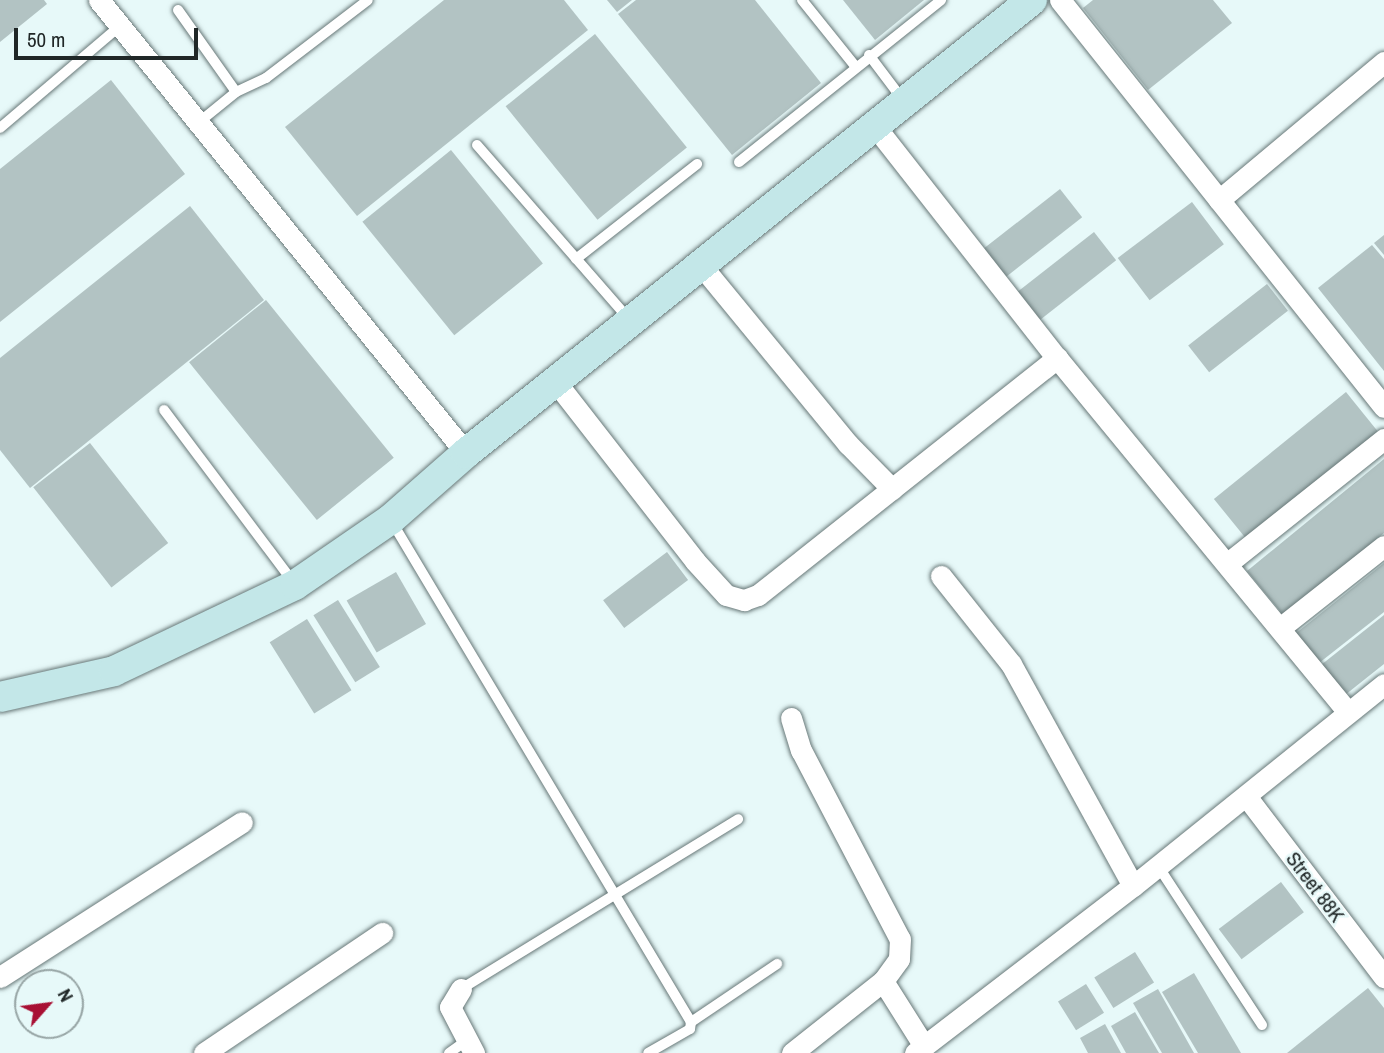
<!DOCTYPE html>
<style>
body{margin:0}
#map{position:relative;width:1384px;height:1053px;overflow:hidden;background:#e7f9f9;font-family:"Archivo Narrow",sans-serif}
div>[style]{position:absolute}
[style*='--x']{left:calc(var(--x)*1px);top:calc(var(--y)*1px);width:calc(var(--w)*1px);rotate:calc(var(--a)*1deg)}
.building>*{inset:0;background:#b2c3c3;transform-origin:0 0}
.roads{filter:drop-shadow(0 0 2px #687878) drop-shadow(0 0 2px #687878)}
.lane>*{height:10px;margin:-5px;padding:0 5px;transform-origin:5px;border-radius:5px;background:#fff}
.street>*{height:21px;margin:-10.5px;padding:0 10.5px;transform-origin:10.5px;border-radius:10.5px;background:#fff}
.secondary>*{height:30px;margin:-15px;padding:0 15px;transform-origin:15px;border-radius:15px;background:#c3e7e8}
span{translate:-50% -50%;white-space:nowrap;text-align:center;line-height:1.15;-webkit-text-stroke:5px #e7f9f9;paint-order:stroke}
.street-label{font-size:21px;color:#202727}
.north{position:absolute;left:14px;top:969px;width:70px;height:70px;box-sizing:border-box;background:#e7f9f9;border:2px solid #97a5a5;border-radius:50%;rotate:62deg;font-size:19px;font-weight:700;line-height:28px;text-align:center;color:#202727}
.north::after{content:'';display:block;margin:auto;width:24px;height:32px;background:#a81034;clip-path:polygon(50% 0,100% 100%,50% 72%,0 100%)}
.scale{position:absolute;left:14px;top:28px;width:184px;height:32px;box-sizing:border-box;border:4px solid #202727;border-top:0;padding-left:9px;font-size:21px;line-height:24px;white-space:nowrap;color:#202727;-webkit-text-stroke:5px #e7f9f9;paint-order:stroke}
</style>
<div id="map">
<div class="building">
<i style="clip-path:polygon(0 0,44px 0,47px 4px,0 42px)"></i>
<i style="clip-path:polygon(444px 0,564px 0,588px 30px,357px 216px,285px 127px)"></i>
<i style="clip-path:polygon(607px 0,632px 0,617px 12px)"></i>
<i style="clip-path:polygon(636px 0,755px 0,821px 83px,732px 155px,618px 14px)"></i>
<i style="clip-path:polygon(843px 0,924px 0,875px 40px)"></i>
<i style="clip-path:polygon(1093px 0,1213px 0,1232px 23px,1148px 90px,1083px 8px)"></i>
<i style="left:595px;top:34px;width:146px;height:115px;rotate:51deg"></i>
<i style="clip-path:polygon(111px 80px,185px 174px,0 322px,0 169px)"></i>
<i style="left:451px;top:150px;width:146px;height:114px;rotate:51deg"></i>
<i style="left:1060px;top:189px;width:36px;height:100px;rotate:52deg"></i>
<i style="left:1192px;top:202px;width:53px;height:93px;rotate:53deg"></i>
<i style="clip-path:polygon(190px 206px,264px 300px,30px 488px,0 450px,0 358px)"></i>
<i style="left:1094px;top:232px;width:36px;height:100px;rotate:52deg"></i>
<i style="clip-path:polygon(1384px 235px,1384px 255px,1374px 243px)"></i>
<i style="clip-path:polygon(1372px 245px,1384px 259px,1384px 371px,1318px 288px)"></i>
<i style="left:1267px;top:284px;width:34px;height:100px;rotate:52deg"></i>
<i style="left:266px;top:300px;width:203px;height:99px;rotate:51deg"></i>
<i style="left:1346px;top:392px;width:51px;height:170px;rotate:51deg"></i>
<i style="left:90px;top:443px;width:127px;height:72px;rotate:52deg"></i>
<i style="clip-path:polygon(1384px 459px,1384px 533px,1284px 616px,1247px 571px)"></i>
<i style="left:667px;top:552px;width:35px;height:80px;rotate:53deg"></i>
<i style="clip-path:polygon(1384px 563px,1384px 612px,1319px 663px,1295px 634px)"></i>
<i style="left:396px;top:572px;width:60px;height:57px;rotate:60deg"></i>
<i style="left:338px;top:600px;width:79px;height:29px;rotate:58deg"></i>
<i style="clip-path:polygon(1384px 615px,1384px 664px,1345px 695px,1321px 665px)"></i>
<i style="left:307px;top:619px;width:84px;height:44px;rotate:58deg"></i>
<i style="left:1281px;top:882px;width:38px;height:78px;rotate:53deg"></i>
<i style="left:1135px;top:952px;width:36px;height:48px;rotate:58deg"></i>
<i style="clip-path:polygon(1194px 973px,1241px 1053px,1198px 1053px,1162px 992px)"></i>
<i style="left:1086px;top:984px;width:34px;height:33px;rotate:58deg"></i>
<i style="clip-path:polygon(1368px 988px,1384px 1008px,1384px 1053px,1287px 1053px)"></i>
<i style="clip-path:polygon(1158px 989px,1194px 1053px,1162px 1053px,1133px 1003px)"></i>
<i style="clip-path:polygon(1135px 1012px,1159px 1053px,1126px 1053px,1111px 1026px)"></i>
<i style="clip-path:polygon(1105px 1024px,1121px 1053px,1088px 1053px,1080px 1038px)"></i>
</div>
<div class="roads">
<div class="lane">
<i style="--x:802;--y:0;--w:85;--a:51.2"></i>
<i style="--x:178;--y:10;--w:100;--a:54.7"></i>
<i style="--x:869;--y:55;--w:56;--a:52.9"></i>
<i style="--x:198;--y:123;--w:49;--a:-39.2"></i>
<i style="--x:236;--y:92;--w:33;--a:-25"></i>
<i style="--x:266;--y:78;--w:128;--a:-37.4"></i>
<i style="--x:0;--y:128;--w:157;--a:-40.4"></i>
<i style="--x:477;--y:145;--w:231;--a:48.9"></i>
<i style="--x:739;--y:162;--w:259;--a:-38.7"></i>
<i style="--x:576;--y:259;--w:154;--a:-38.1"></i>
<i style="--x:164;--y:410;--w:216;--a:53.1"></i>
<i style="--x:392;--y:522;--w:583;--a:59.12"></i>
<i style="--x:691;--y:1022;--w:7;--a:98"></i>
<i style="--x:690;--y:1029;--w:48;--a:150.3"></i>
<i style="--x:1158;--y:866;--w:190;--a:56.8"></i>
<i style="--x:461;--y:989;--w:325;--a:-31.5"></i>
<i style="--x:691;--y:1022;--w:104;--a:-34"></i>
<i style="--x:449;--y:1053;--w:21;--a:-35"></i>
</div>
<div class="street">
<i style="--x:99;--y:0;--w:583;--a:50.99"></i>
<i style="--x:1060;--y:0;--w:520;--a:51.48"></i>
<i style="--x:874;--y:125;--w:296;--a:51.9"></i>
<i style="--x:1057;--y:358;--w:458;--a:50.6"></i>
<i style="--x:1219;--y:200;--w:215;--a:-39.9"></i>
<i style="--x:700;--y:264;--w:233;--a:50.6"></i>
<i style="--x:848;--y:444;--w:63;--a:45.6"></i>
<i style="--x:555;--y:381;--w:228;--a:52.1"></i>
<i style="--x:695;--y:561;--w:46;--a:47.6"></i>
<i style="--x:726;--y:595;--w:19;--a:16"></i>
<i style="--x:744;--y:600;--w:15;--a:-20"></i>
<i style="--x:758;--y:595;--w:382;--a:-38.4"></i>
<i style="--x:1228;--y:563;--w:199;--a:-38.5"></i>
<i style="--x:941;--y:576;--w:112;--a:51.5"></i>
<i style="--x:1011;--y:664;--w:253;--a:61.2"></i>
<i style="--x:1280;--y:628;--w:132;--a:-38.3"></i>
<i style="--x:791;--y:718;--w:34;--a:73"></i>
<i style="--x:801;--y:750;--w:213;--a:62.4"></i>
<i style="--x:900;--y:939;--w:20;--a:93"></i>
<i style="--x:899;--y:959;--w:27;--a:126"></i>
<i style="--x:883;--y:981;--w:77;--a:57.8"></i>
<i style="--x:1246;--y:796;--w:228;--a:52.7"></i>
<i style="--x:0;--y:977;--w:287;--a:-32.6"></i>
<i style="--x:461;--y:989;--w:21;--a:121"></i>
<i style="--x:450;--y:1007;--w:52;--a:62.4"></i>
<i style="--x:204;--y:1053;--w:215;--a:-34"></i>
<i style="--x:792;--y:1053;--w:116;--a:-38.4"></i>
<i style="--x:915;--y:1053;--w:275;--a:-37.5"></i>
<i style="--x:1133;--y:886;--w:322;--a:-38.8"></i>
</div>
<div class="secondary">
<i style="--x:0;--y:697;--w:117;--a:-12.8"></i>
<i style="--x:114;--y:671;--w:200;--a:-25.4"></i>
<i style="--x:295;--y:585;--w:116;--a:-34.5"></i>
<i style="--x:391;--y:519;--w:100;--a:-41.3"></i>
<i style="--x:466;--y:453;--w:725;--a:-38.67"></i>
</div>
</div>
<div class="street-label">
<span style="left:1315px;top:887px;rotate:53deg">Street 88K</span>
</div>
<div class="north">N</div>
<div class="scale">50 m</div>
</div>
